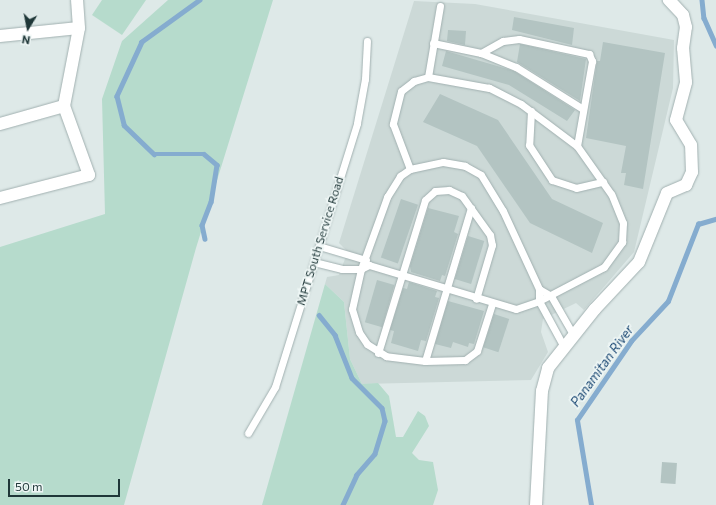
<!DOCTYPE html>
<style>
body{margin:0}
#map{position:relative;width:716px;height:505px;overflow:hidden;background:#dee9e8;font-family:Commissioner,sans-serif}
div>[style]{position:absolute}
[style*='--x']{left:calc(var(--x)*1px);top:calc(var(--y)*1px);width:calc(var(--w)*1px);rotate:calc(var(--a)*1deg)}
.built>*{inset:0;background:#ccd9d7}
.green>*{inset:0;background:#b6dbcc}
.stream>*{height:4.5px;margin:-2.25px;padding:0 2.25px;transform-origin:2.25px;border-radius:2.25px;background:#85accf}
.building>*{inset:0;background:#b3c4c2;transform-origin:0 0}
.roads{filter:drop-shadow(0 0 1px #a1b0b0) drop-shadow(0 0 1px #a1b0b0)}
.lane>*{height:7px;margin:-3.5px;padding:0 3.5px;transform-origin:3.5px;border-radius:3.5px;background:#fff}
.street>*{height:12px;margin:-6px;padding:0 6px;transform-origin:6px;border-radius:6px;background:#fff}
span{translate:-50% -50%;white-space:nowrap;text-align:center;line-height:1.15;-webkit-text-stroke:3.5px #eef6f5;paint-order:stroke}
.street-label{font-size:12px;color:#1f3738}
.water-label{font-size:13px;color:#1b4873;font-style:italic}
.north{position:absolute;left:8px;top:8px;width:40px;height:40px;-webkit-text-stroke:3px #eef6f5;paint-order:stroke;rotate:190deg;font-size:11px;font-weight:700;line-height:16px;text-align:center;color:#1f3738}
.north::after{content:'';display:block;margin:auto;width:14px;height:18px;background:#1f3738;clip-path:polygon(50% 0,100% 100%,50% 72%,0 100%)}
.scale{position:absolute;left:8px;top:479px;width:112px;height:18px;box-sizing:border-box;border:2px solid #1f3738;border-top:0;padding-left:5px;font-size:12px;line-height:14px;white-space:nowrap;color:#1f3738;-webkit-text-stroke:3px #eef6f5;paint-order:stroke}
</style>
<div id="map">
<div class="built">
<i style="clip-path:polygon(414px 1px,475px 4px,674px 40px,673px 88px,634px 252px,584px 310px,576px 303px,543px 319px,541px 332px,548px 352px,531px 380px,362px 384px,350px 359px,344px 302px,325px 284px,327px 277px,339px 275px,346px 256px,347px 251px,339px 243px)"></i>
</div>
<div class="green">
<i style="clip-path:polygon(102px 0,146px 0,122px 35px,92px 15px)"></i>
<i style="clip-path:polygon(168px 0,273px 0,196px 248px,124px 505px,0 505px,0 247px,105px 214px,102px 99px,122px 41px)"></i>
<i style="clip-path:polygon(325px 284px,344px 302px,350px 359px,362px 384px,378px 383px,389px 396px,396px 437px,403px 437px,418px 411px,425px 416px,429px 426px,412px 453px,419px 460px,433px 462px,438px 490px,433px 505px,262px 505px)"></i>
</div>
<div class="stream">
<i style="--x:200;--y:0;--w:72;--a:144.1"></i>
<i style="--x:142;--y:42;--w:60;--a:114.8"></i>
<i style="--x:117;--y:96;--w:30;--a:76"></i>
<i style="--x:124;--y:125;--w:42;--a:44"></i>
<i style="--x:154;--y:154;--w:50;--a:0"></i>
<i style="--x:204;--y:154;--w:17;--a:40"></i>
<i style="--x:217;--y:165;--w:37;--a:99"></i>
<i style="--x:211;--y:202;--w:25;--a:111"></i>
<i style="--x:202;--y:225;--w:14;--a:78"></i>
<i style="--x:702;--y:0;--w:18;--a:84"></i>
<i style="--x:704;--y:18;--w:30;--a:66"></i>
<i style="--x:319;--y:315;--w:26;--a:51"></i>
<i style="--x:335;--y:335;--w:46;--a:68.4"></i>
<i style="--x:352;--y:378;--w:42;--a:45"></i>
<i style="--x:382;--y:408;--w:13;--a:77"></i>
<i style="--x:385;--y:421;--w:34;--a:107"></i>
<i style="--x:375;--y:454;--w:28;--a:131"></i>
<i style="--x:357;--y:475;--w:33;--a:115"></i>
<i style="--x:591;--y:505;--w:86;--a:-99.4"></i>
<i style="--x:577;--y:420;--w:96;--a:-55.6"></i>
<i style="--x:631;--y:341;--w:54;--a:-47.2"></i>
<i style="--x:668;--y:301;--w:83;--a:-68.7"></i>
<i style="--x:698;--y:224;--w:19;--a:-16"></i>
</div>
<div class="building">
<i style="clip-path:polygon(514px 17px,574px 28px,572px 45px,512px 30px)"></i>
<i style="clip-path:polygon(448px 30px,466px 31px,465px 45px,447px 41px)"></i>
<i style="clip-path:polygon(603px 42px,665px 53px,643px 189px,624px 185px,626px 173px,621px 173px,626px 146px,586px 138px,597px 61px,600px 61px)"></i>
<i style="clip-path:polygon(520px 44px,586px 59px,580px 101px,517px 62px)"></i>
<i style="clip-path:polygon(446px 51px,514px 71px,575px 110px,567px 121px,509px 85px,442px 66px)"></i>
<i style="clip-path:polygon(440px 94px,498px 120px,552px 199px,603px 223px,592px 253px,530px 223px,477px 146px,423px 122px)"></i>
<i style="left:401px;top:199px;width:18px;height:62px;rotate:19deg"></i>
<i style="clip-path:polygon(428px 208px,459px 216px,454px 232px,458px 234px,445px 276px,442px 275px,440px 281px,411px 272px,410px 266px)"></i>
<i style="left:468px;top:236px;width:17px;height:45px;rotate:17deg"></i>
<i style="left:377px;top:280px;width:18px;height:44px;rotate:16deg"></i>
<i style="clip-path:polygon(409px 282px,437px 291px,435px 297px,439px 298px,426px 341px,421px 340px,418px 351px,391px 343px,394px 331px,390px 330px,403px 288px,407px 289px)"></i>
<i style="clip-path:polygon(448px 301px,484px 311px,474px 344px,469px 343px,468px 347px,453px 342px,451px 348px,435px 344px)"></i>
<i style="left:494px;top:314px;width:16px;height:35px;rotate:18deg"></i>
<i style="left:662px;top:462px;width:15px;height:21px;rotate:4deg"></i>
</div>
<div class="roads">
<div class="lane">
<i style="--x:433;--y:43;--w:49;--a:11.8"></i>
<i style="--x:481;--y:53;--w:38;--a:22"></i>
<i style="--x:516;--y:67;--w:79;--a:32.1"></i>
<i style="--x:481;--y:53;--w:25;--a:-29"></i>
<i style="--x:503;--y:41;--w:16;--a:-7"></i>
<i style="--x:519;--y:39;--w:72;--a:12.1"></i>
<i style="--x:589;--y:54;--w:8;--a:67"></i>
<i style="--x:592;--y:61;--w:86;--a:100"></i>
<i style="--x:428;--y:77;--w:72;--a:-80.4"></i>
<i style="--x:531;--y:111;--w:34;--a:93"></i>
<i style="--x:529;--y:145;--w:42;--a:56.7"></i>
<i style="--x:552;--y:180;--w:25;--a:18"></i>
<i style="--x:576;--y:188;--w:28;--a:-13"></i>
<i style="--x:319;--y:246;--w:49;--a:16.6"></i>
<i style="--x:314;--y:262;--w:29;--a:14"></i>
<i style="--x:342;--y:269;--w:19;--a:0"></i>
<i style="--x:361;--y:269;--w:9;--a:-27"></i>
<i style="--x:369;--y:265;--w:153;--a:16.7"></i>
<i style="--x:516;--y:309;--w:24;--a:-19"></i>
<i style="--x:539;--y:301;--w:73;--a:-27.6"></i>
<i style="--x:604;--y:267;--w:31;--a:-54"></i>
<i style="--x:622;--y:242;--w:19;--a:-87"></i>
<i style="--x:623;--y:223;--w:31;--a:-112"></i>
<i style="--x:611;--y:194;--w:59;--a:-125.3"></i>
<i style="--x:577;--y:146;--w:70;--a:-143.1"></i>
<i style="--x:521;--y:104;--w:36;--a:-153"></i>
<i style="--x:489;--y:88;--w:62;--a:-169.8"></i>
<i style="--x:428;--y:77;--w:15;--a:164"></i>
<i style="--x:414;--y:81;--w:16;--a:142"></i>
<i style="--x:401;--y:91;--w:34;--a:104"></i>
<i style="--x:393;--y:124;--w:48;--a:69.3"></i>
<i style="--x:539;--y:289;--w:14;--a:30"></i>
<i style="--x:551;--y:296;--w:46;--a:60.1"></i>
<i style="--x:492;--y:304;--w:49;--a:107.7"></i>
<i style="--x:477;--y:351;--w:15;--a:143"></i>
<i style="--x:465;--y:360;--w:40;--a:178.6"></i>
<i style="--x:425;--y:361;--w:39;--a:-173"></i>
<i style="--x:386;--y:356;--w:22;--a:-148"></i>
<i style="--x:367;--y:344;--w:14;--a:-124"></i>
<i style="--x:359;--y:332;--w:24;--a:-107"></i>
<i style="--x:352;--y:309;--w:41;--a:-77.3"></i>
<i style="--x:361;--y:269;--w:77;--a:-70.1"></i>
<i style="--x:387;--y:197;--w:25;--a:-58"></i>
<i style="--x:400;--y:176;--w:12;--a:-35"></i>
<i style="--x:410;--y:169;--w:34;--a:-12"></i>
<i style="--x:443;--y:162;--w:22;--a:10"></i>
<i style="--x:465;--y:166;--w:18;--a:29"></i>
<i style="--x:481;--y:175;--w:42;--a:58.6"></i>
<i style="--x:503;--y:211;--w:86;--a:65.2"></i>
<i style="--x:539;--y:289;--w:12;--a:90"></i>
<i style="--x:539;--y:301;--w:52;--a:61.5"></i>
<i style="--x:378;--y:353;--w:160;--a:-72.9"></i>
<i style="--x:425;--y:200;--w:13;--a:-42"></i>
<i style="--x:435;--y:191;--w:14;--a:-4"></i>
<i style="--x:449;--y:190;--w:14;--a:25"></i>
<i style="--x:462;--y:196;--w:48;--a:54.3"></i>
<i style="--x:490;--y:235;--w:10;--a:79"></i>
<i style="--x:492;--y:245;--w:56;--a:106.5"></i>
<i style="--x:425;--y:361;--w:160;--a:-73.3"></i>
<i style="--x:248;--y:433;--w:53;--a:-59.6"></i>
<i style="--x:275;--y:387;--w:276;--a:-72.7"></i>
<i style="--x:357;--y:123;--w:45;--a:-79.7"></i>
<i style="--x:365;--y:79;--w:38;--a:-87"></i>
</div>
<div class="street">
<i style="--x:0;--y:36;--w:79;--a:-5.8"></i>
<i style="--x:0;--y:124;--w:66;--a:-15.7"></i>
<i style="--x:0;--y:198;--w:92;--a:-14.5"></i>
<i style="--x:89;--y:175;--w:73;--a:-109.9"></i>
<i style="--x:64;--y:106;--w:79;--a:-79.1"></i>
<i style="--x:79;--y:28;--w:28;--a:-94"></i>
<i style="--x:536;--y:505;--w:114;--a:-87"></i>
<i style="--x:542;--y:391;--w:24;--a:-75"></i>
<i style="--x:548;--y:368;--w:75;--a:-51.5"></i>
<i style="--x:595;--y:309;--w:64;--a:-46.9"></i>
<i style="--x:639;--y:262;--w:74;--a:-67.9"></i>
<i style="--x:667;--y:193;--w:21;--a:-23"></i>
<i style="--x:686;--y:185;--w:14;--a:-65"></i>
<i style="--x:692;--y:172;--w:27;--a:-92"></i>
<i style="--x:691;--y:145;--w:29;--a:-121"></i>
<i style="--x:676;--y:120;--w:39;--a:-75"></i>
<i style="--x:686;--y:82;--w:34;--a:-95"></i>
<i style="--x:683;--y:48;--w:21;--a:-82"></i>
<i style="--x:686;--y:27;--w:12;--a:-104"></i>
<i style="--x:683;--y:15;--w:21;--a:-133"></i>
</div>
</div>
<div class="street-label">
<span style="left:320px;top:241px;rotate:-73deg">MPT South Service Road</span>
</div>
<div class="water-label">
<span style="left:602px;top:366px;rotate:-54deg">Panamitan River</span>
</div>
<div class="north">N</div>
<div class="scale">50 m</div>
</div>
